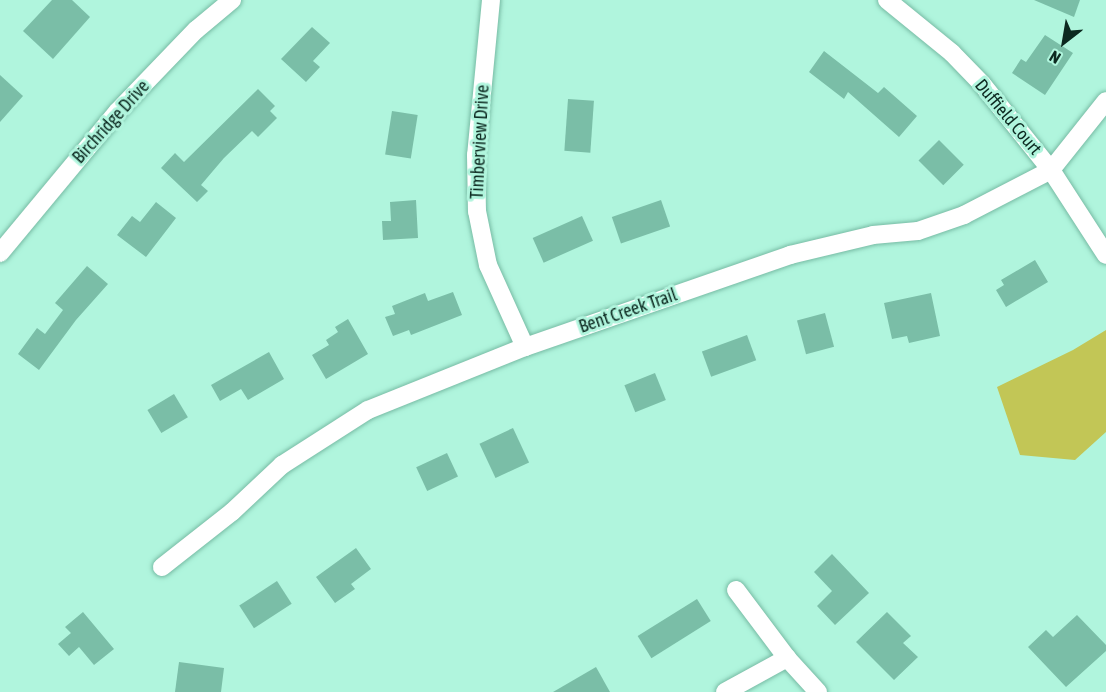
<!DOCTYPE html>
<style>
body{margin:0}
#map{position:relative;width:1106px;height:692px;overflow:hidden;background:#b0f5dd;font-family:"Asap Condensed",sans-serif}
div>[style]{position:absolute}
[style*='--x']{left:calc(var(--x)*1px);top:calc(var(--y)*1px);width:calc(var(--w)*1px);rotate:calc(var(--a)*1deg)}
.green>*{inset:0;background:#c2c656}
.building>*{inset:0;background:#7abea7;transform-origin:0 0}
.roads{filter:drop-shadow(0 0 2px #77bba4) drop-shadow(0 0 2px #77bba4)}
.street>*{height:18px;margin:-9px;padding:0 9px;transform-origin:9px;border-radius:9px;background:#fff}
span{translate:-50% -50%;white-space:nowrap;text-align:center;line-height:1.15;-webkit-text-stroke:6px #b0f5dd;paint-order:stroke}
.street-label{font-size:18px;color:#0c2920}
.north{position:absolute;left:1034px;top:12px;width:60px;height:60px;-webkit-text-stroke:4px #b0f5dd;paint-order:stroke;rotate:211deg;font-size:16px;font-weight:700;line-height:24px;text-align:center;color:#0c2920}
.north::after{content:'';display:block;margin:auto;width:21px;height:27px;background:#0c2920;clip-path:polygon(50% 0,100% 100%,50% 72%,0 100%)}
</style>
<div id="map">
<div class="green">
<i style="clip-path:polygon(1106px 330px,1106px 432px,1075px 460px,1020px 455px,997px 387px,1073px 350px)"></i>
</div>
<div class="building">
<i style="clip-path:polygon(52px 0,72px 0,90px 17px,53px 59px,23px 31px)"></i>
<i style="clip-path:polygon(1034px 0,1080px 0,1074px 17px)"></i>
<i style="clip-path:polygon(312px 27px,330px 43px,313px 61px,320px 67px,306px 82px,281px 59px)"></i>
<i style="clip-path:polygon(1045px 35px,1073px 53px,1045px 95px,1012px 73px,1021px 59px,1026px 62px)"></i>
<i style="clip-path:polygon(824px 51px,878px 93px,884px 87px,917px 116px,899px 137px,848px 92px,844px 99px,809px 72px)"></i>
<i style="clip-path:polygon(0 75px,23px 96px,0 122px)"></i>
<i style="clip-path:polygon(258px 89px,275px 106px,270px 111px,277px 118px,258px 137px,252px 131px,224px 158px,201px 185px,208px 191px,197px 202px,161px 168px,175px 153px,184px 162px)"></i>
<i style="left:568px;top:99px;width:26px;height:52px;rotate:4deg"></i>
<i style="left:392px;top:111px;width:26px;height:44px;rotate:9deg"></i>
<i style="left:939px;top:140px;width:35px;height:29px;rotate:45deg"></i>
<i style="clip-path:polygon(416px 200px,418px 238px,383px 240px,382px 221px,391px 221px,390px 202px)"></i>
<i style="left:661px;top:200px;width:28px;height:52px;rotate:71deg"></i>
<i style="clip-path:polygon(156px 202px,176px 218px,146px 257px,117px 235px,132px 216px,140px 222px)"></i>
<i style="left:582px;top:216px;width:27px;height:54px;rotate:66deg"></i>
<i style="clip-path:polygon(1035px 260px,1048px 282px,1006px 307px,996px 290px,1004px 285px,1001px 280px)"></i>
<i style="clip-path:polygon(87px 266px,108px 284px,76px 320px,39px 370px,18px 354px,37px 328px,45px 334px,63px 310px,55px 303px)"></i>
<i style="clip-path:polygon(453px 292px,462px 315px,411px 335px,409px 330px,393px 336px,385px 317px,395px 314px,392px 306px,425px 293px,428px 301px)"></i>
<i style="clip-path:polygon(931px 293px,940px 336px,909px 343px,907px 336px,892px 339px,884px 303px)"></i>
<i style="left:825px;top:313px;width:35px;height:29px;rotate:75deg"></i>
<i style="clip-path:polygon(348px 319px,368px 354px,326px 379px,312px 355px,329px 345px,326px 340px,338px 332px,335px 327px)"></i>
<i style="left:747px;top:335px;width:27px;height:48px;rotate:70deg"></i>
<i style="clip-path:polygon(269px 352px,284px 379px,248px 400px,241px 389px,220px 401px,211px 385px)"></i>
<i style="left:655px;top:373px;width:29px;height:33px;rotate:68deg"></i>
<i style="left:174px;top:394px;width:27px;height:31px;rotate:59deg"></i>
<i style="left:513px;top:428px;width:38px;height:37px;rotate:65deg"></i>
<i style="left:447px;top:453px;width:26px;height:34px;rotate:65deg"></i>
<i style="clip-path:polygon(356px 548px,371px 569px,351px 584px,355px 589px,335px 603px,316px 577px)"></i>
<i style="clip-path:polygon(832px 554px,869px 593px,835px 625px,817px 606px,832px 591px,814px 572px)"></i>
<i style="left:277px;top:581px;width:27px;height:45px;rotate:57deg"></i>
<i style="left:697px;top:599px;width:26px;height:70px;rotate:58deg"></i>
<i style="clip-path:polygon(83px 612px,114px 649px,94px 665px,79px 647px,69px 656px,58px 644px,71px 633px,65px 627px)"></i>
<i style="clip-path:polygon(887px 612px,911px 636px,903px 643px,918px 657px,894px 680px,856px 642px)"></i>
<i style="clip-path:polygon(1077px 615px,1106px 645px,1106px 651px,1066px 687px,1028px 647px,1046px 630px,1053px 637px)"></i>
<i style="clip-path:polygon(179px 662px,224px 668px,221px 692px,175px 692px)"></i>
<i style="clip-path:polygon(596px 667px,610px 692px,553px 692px)"></i>
</div>
<div class="roads">
<div class="street">
<i style="--x:491;--y:0;--w:156;--a:95.5"></i>
<i style="--x:476;--y:155;--w:56;--a:89"></i>
<i style="--x:477;--y:211;--w:55;--a:78.5"></i>
<i style="--x:488;--y:265;--w:90;--a:65.7"></i>
<i style="--x:887;--y:0;--w:84;--a:39.2"></i>
<i style="--x:952;--y:53;--w:43;--a:45.9"></i>
<i style="--x:982;--y:84;--w:110;--a:51.3"></i>
<i style="--x:1051;--y:170;--w:101;--a:57.1"></i>
<i style="--x:0;--y:253;--w:183;--a:-50.3"></i>
<i style="--x:117;--y:112;--w:114;--a:-46.1"></i>
<i style="--x:196;--y:30;--w:47;--a:-39.8"></i>
<i style="--x:162;--y:567;--w:89;--a:-38.2"></i>
<i style="--x:232;--y:512;--w:69;--a:-43.2"></i>
<i style="--x:282;--y:465;--w:102;--a:-32.6"></i>
<i style="--x:368;--y:410;--w:169;--a:-21.9"></i>
<i style="--x:525;--y:347;--w:281;--a:-19.1"></i>
<i style="--x:790;--y:255;--w:85;--a:-13.5"></i>
<i style="--x:873;--y:235;--w:45;--a:-5.1"></i>
<i style="--x:918;--y:231;--w:49;--a:-19.2"></i>
<i style="--x:964;--y:215;--w:98;--a:-27.3"></i>
<i style="--x:1051;--y:170;--w:88;--a:-51.4"></i>
<i style="--x:736;--y:590;--w:85;--a:53.1"></i>
<i style="--x:787;--y:658;--w:46;--a:47.6"></i>
<i style="--x:725;--y:692;--w:71;--a:-28.7"></i>
</div>
</div>
<div class="street-label">
<span style="left:1008px;top:117px;rotate:50deg">Duffield Court</span>
<span style="left:111px;top:122px;rotate:-48deg">Birchridge Drive</span>
<span style="left:480px;top:142px;rotate:-87deg">Timberview Drive</span>
<span style="left:628px;top:311px;rotate:-19deg">Bent Creek Trail</span>
</div>
<div class="north">N</div>
</div>
